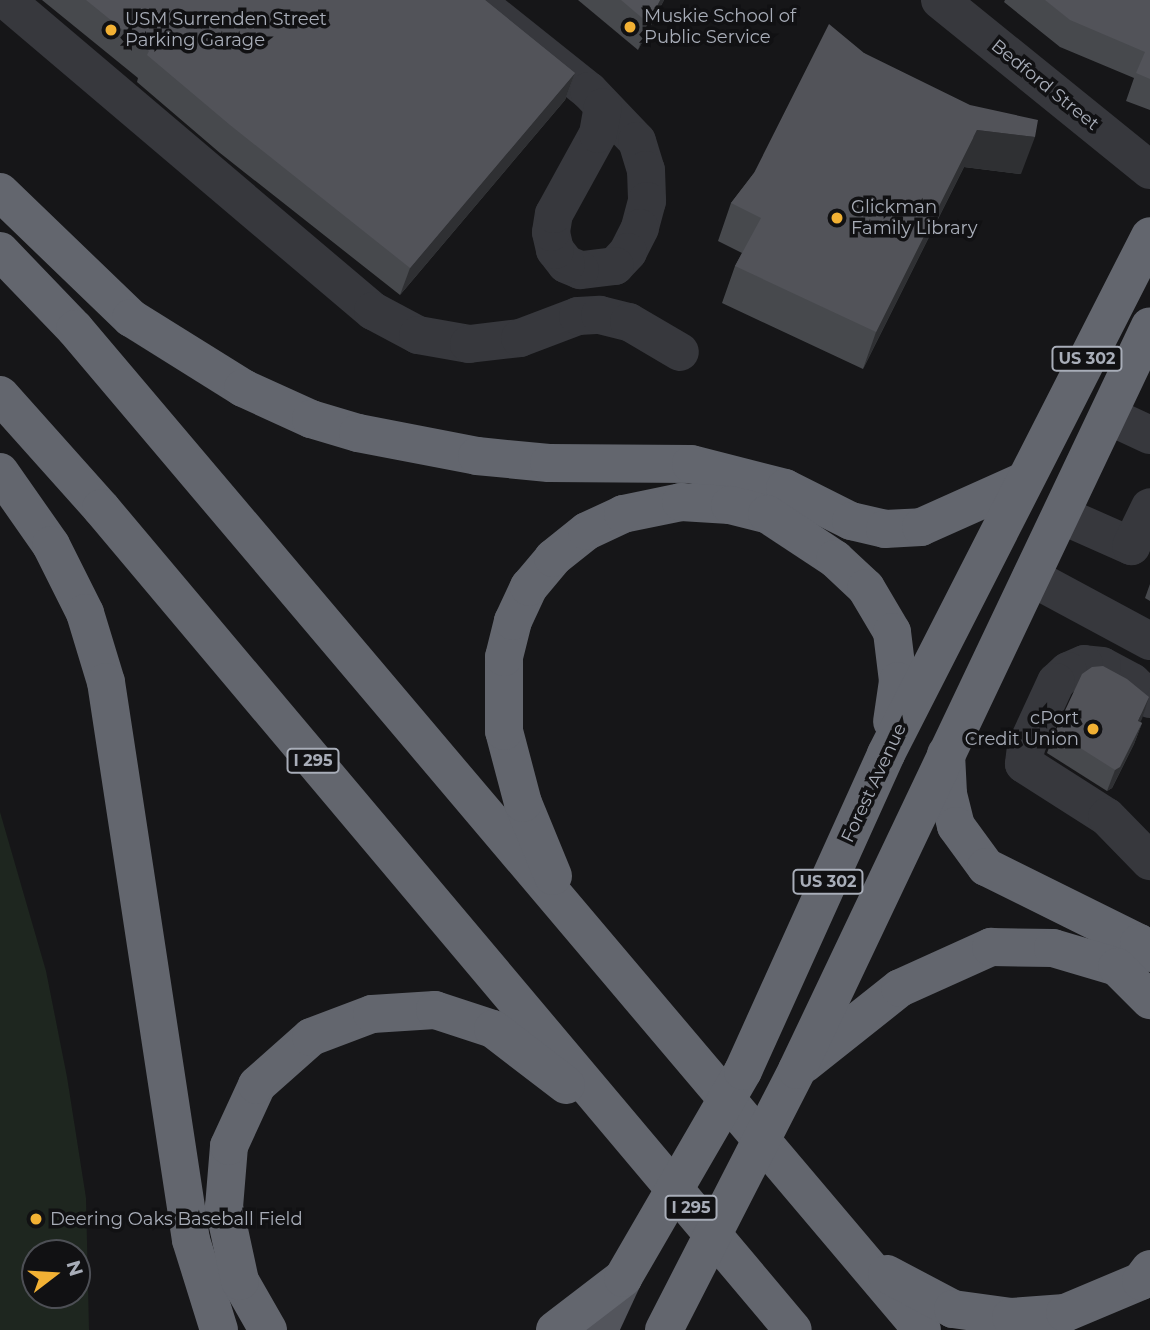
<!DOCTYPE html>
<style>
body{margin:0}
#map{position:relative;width:1150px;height:1330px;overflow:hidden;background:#161618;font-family:Montserrat,sans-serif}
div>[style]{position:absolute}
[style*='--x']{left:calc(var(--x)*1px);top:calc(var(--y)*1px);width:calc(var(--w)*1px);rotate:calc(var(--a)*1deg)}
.green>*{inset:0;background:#1e261f}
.minor>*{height:38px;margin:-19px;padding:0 19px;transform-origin:19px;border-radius:19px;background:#37383d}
.major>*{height:38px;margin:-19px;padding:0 19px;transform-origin:19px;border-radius:19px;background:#53555c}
.highway>*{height:38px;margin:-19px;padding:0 19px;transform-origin:19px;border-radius:19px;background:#63666e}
.wall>*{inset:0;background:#47494d}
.shaded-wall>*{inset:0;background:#2f3033}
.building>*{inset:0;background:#525359}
.dots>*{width:19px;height:19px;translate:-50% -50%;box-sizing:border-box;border:4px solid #111113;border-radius:50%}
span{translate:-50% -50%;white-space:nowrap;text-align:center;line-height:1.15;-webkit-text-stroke:7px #111113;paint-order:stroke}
.shield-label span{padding:2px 5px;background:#111113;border:2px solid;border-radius:5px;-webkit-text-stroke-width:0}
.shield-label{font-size:16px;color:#a8adb8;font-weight:700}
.poi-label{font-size:18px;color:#a8adb8}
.left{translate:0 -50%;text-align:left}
.right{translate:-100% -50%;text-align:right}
.street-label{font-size:18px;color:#a8adb8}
.north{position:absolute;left:21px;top:1239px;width:70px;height:70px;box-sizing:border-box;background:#111113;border:2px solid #4d4f55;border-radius:50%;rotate:73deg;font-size:19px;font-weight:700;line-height:28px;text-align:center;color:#a8adb8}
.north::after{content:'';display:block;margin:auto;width:24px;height:32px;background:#f2b134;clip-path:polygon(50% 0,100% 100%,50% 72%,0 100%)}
</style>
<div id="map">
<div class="green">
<i style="clip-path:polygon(evenodd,0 812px,46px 971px,67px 1077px,86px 1198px,89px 1330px,0 1330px,0 812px,77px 1253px,77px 1295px,35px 1295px,35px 1253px,77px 1253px)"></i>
</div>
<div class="minor">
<i style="--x:6;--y:0;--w:481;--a:40.3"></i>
<i style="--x:373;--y:311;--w:51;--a:28.1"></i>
<i style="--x:418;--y:335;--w:52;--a:10"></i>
<i style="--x:469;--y:344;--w:51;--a:-6.7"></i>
<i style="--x:520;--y:338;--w:62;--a:-20.8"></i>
<i style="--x:578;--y:316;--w:22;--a:-3"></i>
<i style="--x:600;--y:315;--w:30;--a:14"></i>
<i style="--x:629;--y:322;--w:59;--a:30.5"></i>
<i style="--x:475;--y:0;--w:146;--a:38.6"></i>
<i style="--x:589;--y:91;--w:69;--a:46.2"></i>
<i style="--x:637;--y:141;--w:30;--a:73"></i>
<i style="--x:646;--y:170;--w:31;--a:88"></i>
<i style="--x:647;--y:201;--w:28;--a:105"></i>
<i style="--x:640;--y:228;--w:27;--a:117"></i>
<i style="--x:628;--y:252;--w:19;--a:133"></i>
<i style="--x:615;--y:266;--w:35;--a:173"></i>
<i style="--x:580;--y:270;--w:15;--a:-157"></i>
<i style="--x:566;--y:264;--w:18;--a:-128"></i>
<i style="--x:555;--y:250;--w:18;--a:-103"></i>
<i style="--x:551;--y:232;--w:18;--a:-81"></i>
<i style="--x:554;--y:214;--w:91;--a:-61.2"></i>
<i style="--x:598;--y:134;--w:27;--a:-80"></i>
<i style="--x:940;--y:0;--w:270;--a:39"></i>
<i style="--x:1109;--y:416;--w:45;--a:24.9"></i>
<i style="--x:1061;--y:515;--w:77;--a:23.9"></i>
<i style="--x:1131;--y:546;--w:43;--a:-64"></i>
<i style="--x:1031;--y:577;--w:135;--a:28.3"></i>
<i style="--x:1150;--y:699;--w:25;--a:-137"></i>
<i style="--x:1132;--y:682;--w:34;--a:-152"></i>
<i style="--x:1102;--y:666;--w:18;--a:-174"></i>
<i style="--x:1084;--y:664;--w:17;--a:156"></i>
<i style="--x:1068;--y:671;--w:16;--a:137"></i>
<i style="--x:1056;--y:682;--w:72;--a:114.8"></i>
<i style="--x:1026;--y:747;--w:17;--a:97"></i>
<i style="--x:1024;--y:764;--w:98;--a:32.6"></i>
<i style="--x:1107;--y:817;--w:62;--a:45.7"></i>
</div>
<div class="major">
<i style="--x:599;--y:1330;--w:57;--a:-65.2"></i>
</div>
<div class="highway">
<i style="--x:0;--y:192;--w:182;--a:43.9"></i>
<i style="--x:131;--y:318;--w:132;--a:32"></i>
<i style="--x:243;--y:388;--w:75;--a:24.5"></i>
<i style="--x:311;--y:419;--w:49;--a:16.6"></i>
<i style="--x:358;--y:433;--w:121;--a:10.9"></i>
<i style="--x:477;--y:456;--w:72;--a:5.6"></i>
<i style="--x:549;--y:463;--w:142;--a:0.4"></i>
<i style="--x:691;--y:464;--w:97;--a:14.3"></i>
<i style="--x:785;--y:488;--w:74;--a:26.6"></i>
<i style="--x:851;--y:521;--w:35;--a:13"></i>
<i style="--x:885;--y:529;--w:36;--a:-3"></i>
<i style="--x:921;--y:527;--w:113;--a:-24.1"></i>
<i style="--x:0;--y:251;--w:108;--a:46.1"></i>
<i style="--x:75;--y:329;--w:1311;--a:49.76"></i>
<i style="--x:0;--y:395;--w:152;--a:48.2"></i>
<i style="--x:101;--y:508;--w:1074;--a:49.91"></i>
<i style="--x:0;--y:472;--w:89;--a:55.1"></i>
<i style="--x:51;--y:545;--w:76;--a:63.4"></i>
<i style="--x:85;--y:613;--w:72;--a:73.1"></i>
<i style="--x:106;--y:682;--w:564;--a:81.34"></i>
<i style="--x:191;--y:1240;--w:94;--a:72.7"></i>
<i style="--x:946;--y:754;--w:40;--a:87.1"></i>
<i style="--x:948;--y:794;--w:33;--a:76"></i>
<i style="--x:956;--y:826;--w:51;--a:53.8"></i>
<i style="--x:986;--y:867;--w:171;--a:26.4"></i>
<i style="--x:1139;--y:943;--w:15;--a:42"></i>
<i style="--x:553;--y:876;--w:79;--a:-112.3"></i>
<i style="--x:523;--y:803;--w:74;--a:-104.8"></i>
<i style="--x:504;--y:731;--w:74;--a:-90"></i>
<i style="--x:504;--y:657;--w:37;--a:-76"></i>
<i style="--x:513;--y:621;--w:38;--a:-65"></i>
<i style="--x:529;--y:587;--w:38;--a:-50"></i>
<i style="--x:553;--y:558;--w:43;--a:-38.5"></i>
<i style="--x:587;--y:531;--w:40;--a:-25"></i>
<i style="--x:623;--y:514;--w:59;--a:-11.7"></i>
<i style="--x:681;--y:502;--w:49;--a:3.5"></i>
<i style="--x:730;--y:505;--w:38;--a:14"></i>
<i style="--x:767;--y:514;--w:82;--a:33.5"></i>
<i style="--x:835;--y:559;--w:42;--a:43.1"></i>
<i style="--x:866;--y:588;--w:51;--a:59.4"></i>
<i style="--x:892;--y:632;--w:49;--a:83"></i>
<i style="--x:898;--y:681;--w:41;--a:98.3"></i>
<i style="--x:804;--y:1064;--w:122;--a:-38.4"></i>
<i style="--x:900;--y:988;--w:100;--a:-24.3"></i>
<i style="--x:991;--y:947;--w:62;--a:0.9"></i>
<i style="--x:1053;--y:948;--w:67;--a:16.5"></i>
<i style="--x:1117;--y:967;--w:47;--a:45"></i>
<i style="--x:887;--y:1274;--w:75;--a:27.9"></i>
<i style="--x:953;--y:1309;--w:59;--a:7.9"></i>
<i style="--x:1011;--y:1317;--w:54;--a:-4.2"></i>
<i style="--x:1065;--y:1313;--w:82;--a:-22.8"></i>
<i style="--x:1141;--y:1281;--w:15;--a:-53"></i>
<i style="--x:268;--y:1330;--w:56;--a:-119.7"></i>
<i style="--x:240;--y:1281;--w:76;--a:-102.2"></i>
<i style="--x:224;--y:1207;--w:61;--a:-85.3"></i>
<i style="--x:229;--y:1146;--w:67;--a:-65.3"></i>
<i style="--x:257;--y:1085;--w:72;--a:-41.6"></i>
<i style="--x:311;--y:1037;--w:65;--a:-20.7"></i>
<i style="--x:372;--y:1014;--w:63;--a:-3.6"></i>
<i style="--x:435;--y:1010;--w:61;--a:18.1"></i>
<i style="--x:493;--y:1029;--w:92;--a:37.5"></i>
<i style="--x:555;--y:1330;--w:86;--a:-37.4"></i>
<i style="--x:623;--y:1278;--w:239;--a:-59.9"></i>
<i style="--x:743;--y:1071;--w:348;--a:-65.7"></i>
<i style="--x:886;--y:754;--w:581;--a:-62.99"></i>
<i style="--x:664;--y:1330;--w:292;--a:-62.9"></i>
<i style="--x:797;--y:1070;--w:823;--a:-64.62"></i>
</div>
<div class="wall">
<i style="clip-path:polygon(42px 0,485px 0,575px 73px,565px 100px,400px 295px,220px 153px,137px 82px,138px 78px)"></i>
<i style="clip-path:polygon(578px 0,664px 0,638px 50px)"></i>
<i style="clip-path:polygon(1005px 0,1150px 0,1150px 110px,1126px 101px,1134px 78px,1060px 47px,1004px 2px)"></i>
<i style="clip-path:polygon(864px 53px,1021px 174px,964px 167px,863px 369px,722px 303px,735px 266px,742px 253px,718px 241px,731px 203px,754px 173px)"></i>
<i style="clip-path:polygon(1150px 584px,1150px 601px,1145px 598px)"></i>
<i style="clip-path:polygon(1140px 722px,1142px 723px,1134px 744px,1112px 788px,1107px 791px,1047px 753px,1055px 732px)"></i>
</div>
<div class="shaded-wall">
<i style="clip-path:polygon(660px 0,664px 0,638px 50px,648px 23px)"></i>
<i style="clip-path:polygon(575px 73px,565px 100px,400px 295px,410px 268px)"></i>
<i style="clip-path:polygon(977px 130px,1035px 137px,1021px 174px,964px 167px,863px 369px,876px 332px)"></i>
<i style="clip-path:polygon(1149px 697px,1142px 719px,1130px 742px,1138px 721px)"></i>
<i style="clip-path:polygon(1142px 723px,1134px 744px,1112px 788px,1107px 791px,1115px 770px)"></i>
</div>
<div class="building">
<i style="clip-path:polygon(86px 0,485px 0,575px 73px,410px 268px,230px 125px,147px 55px,149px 51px)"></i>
<i style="clip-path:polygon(621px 0,660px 0,648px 23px)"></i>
<i style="clip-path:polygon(1045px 0,1150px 0,1150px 79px,1136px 73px,1145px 52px,1070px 20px)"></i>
<i style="clip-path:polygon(829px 24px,864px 53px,970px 105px,1038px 120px,1035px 137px,977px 130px,876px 332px,735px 266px,761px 218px,731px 203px,754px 173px)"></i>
<i style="clip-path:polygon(1103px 666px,1127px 679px,1149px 697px,1138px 721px,1142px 723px,1120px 767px,1115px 770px,1055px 732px,1082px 674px,1092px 667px)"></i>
</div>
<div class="dots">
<i style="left:630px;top:27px;background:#f2b134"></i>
<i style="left:111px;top:30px;background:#f2b134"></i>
<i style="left:837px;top:218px;background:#f2b134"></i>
<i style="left:1093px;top:729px;background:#f2b134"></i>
<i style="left:36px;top:1219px;background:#f2b134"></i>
</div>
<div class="shield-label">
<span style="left:1087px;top:359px">US 302</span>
<span style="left:313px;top:761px">I 295</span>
<span style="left:828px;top:882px">US 302</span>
<span style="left:691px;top:1208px">I 295</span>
</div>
<div class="poi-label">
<span class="left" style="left:644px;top:27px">Muskie School of<br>Public Service</span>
<span class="left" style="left:125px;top:30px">USM Surrenden Street<br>Parking Garage</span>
<span class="left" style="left:851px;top:218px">Glickman<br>Family Library</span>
<span class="right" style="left:1079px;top:729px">cPort<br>Credit Union</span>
<span class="left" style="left:50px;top:1219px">Deering Oaks Baseball Field</span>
</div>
<div class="street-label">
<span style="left:1045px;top:85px;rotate:39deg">Bedford Street</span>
<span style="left:874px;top:783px;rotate:-65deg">Forest Avenue</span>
</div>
<div class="north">N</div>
</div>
